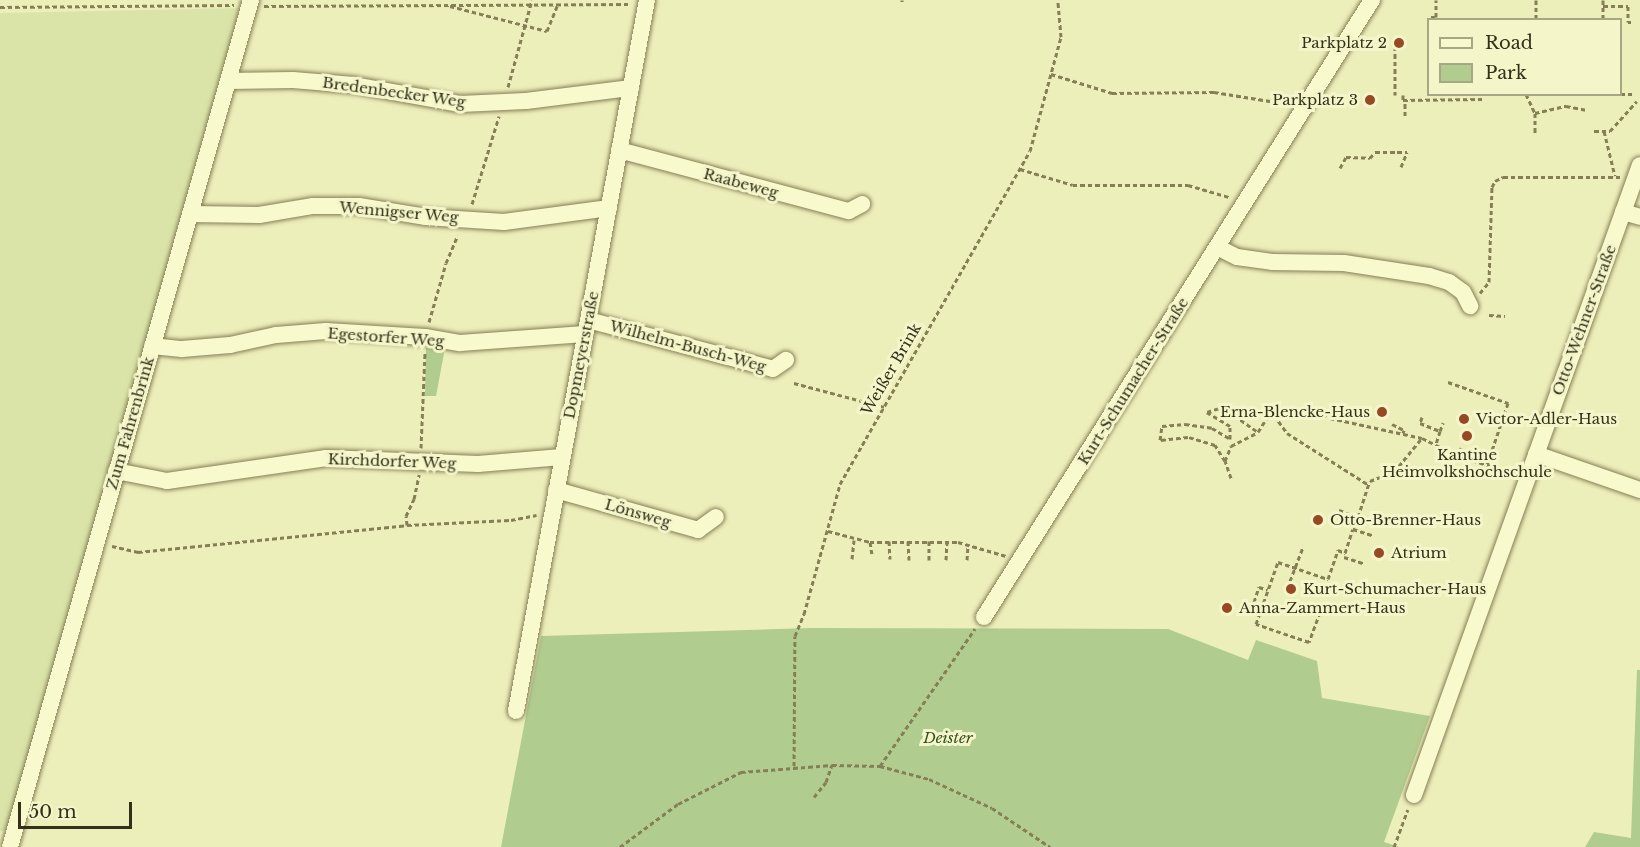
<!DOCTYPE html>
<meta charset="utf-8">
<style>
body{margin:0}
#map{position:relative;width:1640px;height:847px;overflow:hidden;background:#edefbb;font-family:"Libre Baskerville",serif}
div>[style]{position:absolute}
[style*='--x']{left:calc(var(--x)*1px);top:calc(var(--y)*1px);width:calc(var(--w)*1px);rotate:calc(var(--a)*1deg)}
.farmland>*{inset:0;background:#dae4a8}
.green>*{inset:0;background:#b1cc8f}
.path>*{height:3px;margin-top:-1.5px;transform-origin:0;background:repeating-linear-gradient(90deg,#867f55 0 4.5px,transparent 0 7.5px)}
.roads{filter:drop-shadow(0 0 2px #867f55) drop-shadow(0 0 2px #867f55)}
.minor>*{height:16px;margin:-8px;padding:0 8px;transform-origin:8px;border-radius:8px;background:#f8face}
.dots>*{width:16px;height:16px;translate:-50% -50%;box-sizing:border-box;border:3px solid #f4f6ca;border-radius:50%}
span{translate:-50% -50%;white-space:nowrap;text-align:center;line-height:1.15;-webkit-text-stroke:6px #f4f6ca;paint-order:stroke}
.poi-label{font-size:15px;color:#34301a}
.right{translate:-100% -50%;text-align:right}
.left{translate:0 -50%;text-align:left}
.street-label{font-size:15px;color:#34301a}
.park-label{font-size:15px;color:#355120;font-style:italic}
.legend{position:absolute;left:1427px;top:18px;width:195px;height:78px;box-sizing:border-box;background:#f4f6ca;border:2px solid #a7a784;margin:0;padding:8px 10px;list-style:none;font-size:18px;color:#34301a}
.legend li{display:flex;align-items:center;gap:12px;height:30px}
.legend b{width:30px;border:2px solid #a7a784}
.scale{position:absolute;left:18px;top:802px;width:114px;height:27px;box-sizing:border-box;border:3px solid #34301a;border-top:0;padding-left:8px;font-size:18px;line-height:21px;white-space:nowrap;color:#34301a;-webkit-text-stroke:4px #f4f6ca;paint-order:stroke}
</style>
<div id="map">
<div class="farmland">
<i style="clip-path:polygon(242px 8px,7px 831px,0 831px,0 13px)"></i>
</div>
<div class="green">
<i style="clip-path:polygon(426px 348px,445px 348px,436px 396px,425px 396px)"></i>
<i style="clip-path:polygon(811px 628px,1168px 629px,1248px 660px,1256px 640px,1317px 661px,1322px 698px,1430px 716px,1384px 842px,1399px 847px,501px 847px,541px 636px)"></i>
<i style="clip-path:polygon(1637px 670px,1640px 670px,1640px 847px,1585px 847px,1594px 832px,1631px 838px)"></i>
</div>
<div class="path">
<i style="--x:1536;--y:0;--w:20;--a:90"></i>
<i style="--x:1603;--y:0;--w:20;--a:90"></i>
<i style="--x:902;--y:2;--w:2;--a:-90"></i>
<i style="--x:264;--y:6;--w:366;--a:-0.3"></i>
<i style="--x:450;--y:6;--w:100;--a:14.5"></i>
<i style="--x:547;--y:31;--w:29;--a:-68"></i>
<i style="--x:1603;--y:6;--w:25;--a:0"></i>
<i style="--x:1628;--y:6;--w:16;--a:90"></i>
<i style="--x:1628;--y:22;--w:3;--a:0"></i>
<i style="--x:0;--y:7;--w:234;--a:-0.5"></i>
<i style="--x:1431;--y:17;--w:5;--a:0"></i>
<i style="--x:1436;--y:17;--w:17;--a:-90"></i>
<i style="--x:1395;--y:39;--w:56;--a:90"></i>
<i style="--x:1051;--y:74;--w:64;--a:17.3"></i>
<i style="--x:1112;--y:93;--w:102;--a:-0.6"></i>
<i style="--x:1214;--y:92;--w:75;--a:9.2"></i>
<i style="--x:508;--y:87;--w:90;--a:-74.6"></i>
<i style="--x:1526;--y:94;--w:21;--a:65"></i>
<i style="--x:1535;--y:113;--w:22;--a:90"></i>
<i style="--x:1620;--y:94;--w:13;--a:0"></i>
<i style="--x:1403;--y:95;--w:5;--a:90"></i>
<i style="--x:1403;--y:100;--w:79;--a:-0.7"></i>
<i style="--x:1535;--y:113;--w:32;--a:-13"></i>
<i style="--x:1566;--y:106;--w:20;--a:11"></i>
<i style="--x:1405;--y:116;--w:16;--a:-90"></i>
<i style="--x:1594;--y:131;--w:16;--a:0"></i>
<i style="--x:1610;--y:131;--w:40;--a:-48"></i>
<i style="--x:1604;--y:131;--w:46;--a:76.3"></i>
<i style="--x:1401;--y:167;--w:16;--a:-68"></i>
<i style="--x:1340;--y:168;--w:13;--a:-61"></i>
<i style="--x:1346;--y:157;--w:24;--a:2"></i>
<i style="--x:1370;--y:158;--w:8;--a:-50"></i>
<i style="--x:1375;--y:152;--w:32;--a:0"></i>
<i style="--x:1020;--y:169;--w:55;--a:16.8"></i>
<i style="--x:1073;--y:185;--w:115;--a:0"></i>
<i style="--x:1188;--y:185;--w:43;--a:16.3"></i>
<i style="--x:472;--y:204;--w:92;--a:-72.9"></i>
<i style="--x:1480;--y:293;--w:14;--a:-51"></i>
<i style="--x:1489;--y:282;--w:95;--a:-88.2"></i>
<i style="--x:1492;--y:187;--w:7;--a:-63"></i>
<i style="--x:1495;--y:181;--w:9;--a:-27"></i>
<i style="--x:1503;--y:177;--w:117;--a:0"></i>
<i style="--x:1489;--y:315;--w:16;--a:4"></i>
<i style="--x:429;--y:322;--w:61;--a:-73.9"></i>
<i style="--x:446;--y:263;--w:30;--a:-67"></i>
<i style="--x:1448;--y:382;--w:64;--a:19.3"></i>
<i style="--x:1508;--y:403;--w:65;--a:108.7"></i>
<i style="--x:794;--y:383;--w:93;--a:14.9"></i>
<i style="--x:1323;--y:414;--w:8;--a:30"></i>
<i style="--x:1330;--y:418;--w:94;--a:12.3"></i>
<i style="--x:1422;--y:438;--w:40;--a:26.6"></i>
<i style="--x:1458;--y:456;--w:59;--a:16.9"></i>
<i style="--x:1274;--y:415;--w:22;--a:54"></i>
<i style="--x:1287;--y:433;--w:97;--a:32.4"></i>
<i style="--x:1422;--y:417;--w:6;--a:108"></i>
<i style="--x:1420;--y:423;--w:22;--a:22"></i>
<i style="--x:1440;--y:431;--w:14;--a:107"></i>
<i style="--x:1392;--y:424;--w:13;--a:27"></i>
<i style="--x:1404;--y:430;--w:3;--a:108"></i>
<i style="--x:1440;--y:431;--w:9;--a:-69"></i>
<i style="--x:421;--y:448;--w:96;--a:-87.6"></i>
<i style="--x:1458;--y:456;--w:9;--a:-69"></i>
<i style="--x:1225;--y:461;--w:16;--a:-68"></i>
<i style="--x:1231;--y:446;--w:30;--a:-27"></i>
<i style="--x:1258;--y:432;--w:22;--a:-58"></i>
<i style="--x:1231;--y:478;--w:18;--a:-109"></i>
<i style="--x:1225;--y:461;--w:19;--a:-122"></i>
<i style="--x:1215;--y:445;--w:28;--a:-163"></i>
<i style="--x:1188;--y:437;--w:28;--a:174"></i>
<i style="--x:1160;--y:440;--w:14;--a:-82"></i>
<i style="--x:1162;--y:426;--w:23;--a:-5"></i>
<i style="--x:1185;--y:424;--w:27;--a:8"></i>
<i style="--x:1212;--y:428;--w:21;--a:31"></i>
<i style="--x:1230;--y:439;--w:13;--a:-90"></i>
<i style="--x:1230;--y:426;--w:27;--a:-149"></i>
<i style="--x:1207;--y:412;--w:16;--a:-18"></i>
<i style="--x:1222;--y:407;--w:44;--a:34.8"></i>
<i style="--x:1339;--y:510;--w:20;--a:20"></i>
<i style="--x:1358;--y:517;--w:38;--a:-72"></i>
<i style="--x:1370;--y:481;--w:26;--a:-21"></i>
<i style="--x:1394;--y:472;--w:43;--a:-50.7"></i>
<i style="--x:1358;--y:517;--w:13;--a:113"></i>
<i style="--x:1353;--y:529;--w:22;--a:18"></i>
<i style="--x:407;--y:525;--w:9;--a:-96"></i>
<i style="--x:406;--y:516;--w:19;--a:-65"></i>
<i style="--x:414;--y:499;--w:25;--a:-78"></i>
<i style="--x:828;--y:531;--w:43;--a:14.7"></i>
<i style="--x:870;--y:542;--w:88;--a:0"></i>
<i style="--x:958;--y:542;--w:50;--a:16.3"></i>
<i style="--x:889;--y:541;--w:18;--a:87"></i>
<i style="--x:908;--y:541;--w:19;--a:87"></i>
<i style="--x:929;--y:541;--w:19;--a:90"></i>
<i style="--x:870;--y:542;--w:12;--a:81"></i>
<i style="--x:112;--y:546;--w:27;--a:13"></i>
<i style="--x:138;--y:552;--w:270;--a:-5.7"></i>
<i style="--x:407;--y:525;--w:104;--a:-2.8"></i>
<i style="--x:511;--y:520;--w:26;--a:-11"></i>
<i style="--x:1344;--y:557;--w:22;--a:18"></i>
<i style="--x:852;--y:559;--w:19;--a:-84"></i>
<i style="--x:946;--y:560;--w:20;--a:-87"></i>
<i style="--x:967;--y:560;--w:16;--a:-86"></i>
<i style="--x:1290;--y:581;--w:36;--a:-69"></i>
<i style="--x:1254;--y:602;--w:16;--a:-72"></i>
<i style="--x:1259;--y:587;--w:9;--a:18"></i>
<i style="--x:1320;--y:612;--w:32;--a:110"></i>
<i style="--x:1309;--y:642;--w:56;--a:-161.2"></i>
<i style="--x:1256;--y:624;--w:66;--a:-70.5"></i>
<i style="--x:1278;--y:562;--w:53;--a:18.8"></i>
<i style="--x:1328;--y:579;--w:31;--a:-71"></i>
<i style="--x:1338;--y:550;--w:8;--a:23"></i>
<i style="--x:1345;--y:553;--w:25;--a:-72"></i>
<i style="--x:794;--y:766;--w:130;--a:-89.6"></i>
<i style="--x:795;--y:636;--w:24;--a:-68"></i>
<i style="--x:804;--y:614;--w:135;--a:-74.5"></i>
<i style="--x:840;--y:484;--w:383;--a:-60.3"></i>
<i style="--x:1030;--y:151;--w:118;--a:-74.8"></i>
<i style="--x:1061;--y:37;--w:37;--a:-95"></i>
<i style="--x:880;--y:766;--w:167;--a:-55.3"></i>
<i style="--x:814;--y:797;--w:19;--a:-51"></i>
<i style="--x:826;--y:782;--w:18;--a:-71"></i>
<i style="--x:620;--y:847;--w:72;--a:-36.6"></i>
<i style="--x:678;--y:804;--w:71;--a:-26.9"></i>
<i style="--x:741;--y:772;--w:91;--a:-4.4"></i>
<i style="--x:832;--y:765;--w:48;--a:1.2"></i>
<i style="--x:880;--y:766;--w:51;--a:14.9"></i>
<i style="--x:929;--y:779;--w:69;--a:24.7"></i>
<i style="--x:992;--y:808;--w:70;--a:33.9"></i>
<i style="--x:1394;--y:847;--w:40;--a:-69.8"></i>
</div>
<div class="roads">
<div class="minor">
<i style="--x:228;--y:81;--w:65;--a:-0.9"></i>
<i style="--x:293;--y:80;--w:61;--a:4.7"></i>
<i style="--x:354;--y:85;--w:108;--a:10.2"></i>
<i style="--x:460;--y:104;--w:66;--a:-2.6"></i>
<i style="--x:526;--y:101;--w:106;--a:-7.1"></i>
<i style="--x:619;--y:150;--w:238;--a:14.9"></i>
<i style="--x:849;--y:211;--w:15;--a:-28"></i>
<i style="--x:1623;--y:212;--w:18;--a:16"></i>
<i style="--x:190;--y:214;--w:69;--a:0.8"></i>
<i style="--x:259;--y:215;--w:55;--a:-9.5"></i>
<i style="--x:313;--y:206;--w:46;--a:0"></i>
<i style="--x:359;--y:206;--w:68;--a:9.3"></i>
<i style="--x:426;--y:217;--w:78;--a:3.7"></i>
<i style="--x:504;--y:222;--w:106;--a:-7.6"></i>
<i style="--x:1217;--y:247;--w:22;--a:27"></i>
<i style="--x:1237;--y:257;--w:35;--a:8"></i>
<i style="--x:1272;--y:262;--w:72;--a:0.8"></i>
<i style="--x:1344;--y:263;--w:86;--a:8.7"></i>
<i style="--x:1429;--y:276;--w:21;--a:17"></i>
<i style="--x:1449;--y:282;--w:17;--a:36"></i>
<i style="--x:1463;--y:292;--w:16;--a:63"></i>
<i style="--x:588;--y:320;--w:191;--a:14.8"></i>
<i style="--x:773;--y:369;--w:16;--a:-35"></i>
<i style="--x:152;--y:346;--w:30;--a:6"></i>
<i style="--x:182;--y:349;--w:48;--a:-4.8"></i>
<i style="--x:230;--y:345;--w:47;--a:-12.3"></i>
<i style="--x:276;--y:335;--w:50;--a:-4.6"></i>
<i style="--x:326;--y:331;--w:99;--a:3.5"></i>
<i style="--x:425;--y:337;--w:36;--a:10"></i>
<i style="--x:460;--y:343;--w:125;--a:-4.1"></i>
<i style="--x:1536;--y:454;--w:110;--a:19.1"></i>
<i style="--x:116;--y:471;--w:52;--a:11.1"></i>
<i style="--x:167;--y:481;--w:161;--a:-8.2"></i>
<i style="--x:326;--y:458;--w:152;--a:2.3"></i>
<i style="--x:478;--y:464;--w:84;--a:-4.8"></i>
<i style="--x:556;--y:490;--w:148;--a:15.7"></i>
<i style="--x:698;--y:530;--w:22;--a:-36"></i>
<i style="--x:984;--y:617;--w:729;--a:-57.84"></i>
<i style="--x:516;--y:711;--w:723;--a:-79.56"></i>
<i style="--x:1414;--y:795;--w:669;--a:-70.27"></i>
<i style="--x:10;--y:847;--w:881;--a:-74.12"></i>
</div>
</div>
<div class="dots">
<i style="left:1399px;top:43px;background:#964923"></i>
<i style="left:1370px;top:100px;background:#964923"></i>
<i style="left:1382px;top:412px;background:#964923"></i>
<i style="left:1464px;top:419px;background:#964923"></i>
<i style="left:1467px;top:436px;background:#964923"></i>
<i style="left:1318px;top:520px;background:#964923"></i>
<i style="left:1379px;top:553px;background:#964923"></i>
<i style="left:1291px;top:589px;background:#964923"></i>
<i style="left:1227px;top:608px;background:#964923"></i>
</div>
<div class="poi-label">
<span class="right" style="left:1387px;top:43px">Parkplatz 2</span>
<span class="right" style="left:1358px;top:100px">Parkplatz 3</span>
<span class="right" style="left:1370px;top:412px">Erna-Blencke-Haus</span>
<span class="left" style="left:1476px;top:419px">Victor-Adler-Haus</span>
<span style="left:1467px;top:463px">Kantine<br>Heimvolkshochschule</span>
<span class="left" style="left:1330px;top:520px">Otto-Brenner-Haus</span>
<span class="left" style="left:1391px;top:553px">Atrium</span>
<span class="left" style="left:1303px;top:589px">Kurt-Schumacher-Haus</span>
<span class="left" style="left:1239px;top:608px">Anna-Zammert-Haus</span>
</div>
<div class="street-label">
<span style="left:394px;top:92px;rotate:8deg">Bredenbecker Weg</span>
<span style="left:741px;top:183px;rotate:15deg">Raabeweg</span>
<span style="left:399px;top:212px;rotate:5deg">Wennigser Weg</span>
<span style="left:1584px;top:320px;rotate:-70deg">Otto-Wehner-Straße</span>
<span style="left:386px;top:337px;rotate:4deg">Egestorfer Weg</span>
<span style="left:688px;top:346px;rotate:15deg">Wilhelm-Busch-Weg</span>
<span style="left:581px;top:355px;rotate:-79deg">Dopmeyerstraße</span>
<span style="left:891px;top:369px;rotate:-60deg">Weißer Brink</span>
<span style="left:1133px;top:381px;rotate:-58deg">Kurt-Schumacher-Straße</span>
<span style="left:130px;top:423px;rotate:-74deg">Zum Fahrenbrink</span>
<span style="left:392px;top:461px;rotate:2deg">Kirchdorfer Weg</span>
<span style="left:638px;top:513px;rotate:16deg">Lönsweg</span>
</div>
<div class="park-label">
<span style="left:948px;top:738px">Deister</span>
</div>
<ul class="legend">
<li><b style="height:8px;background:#f8face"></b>Road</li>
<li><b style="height:16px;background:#b1cc8f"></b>Park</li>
</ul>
<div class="scale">50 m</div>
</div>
